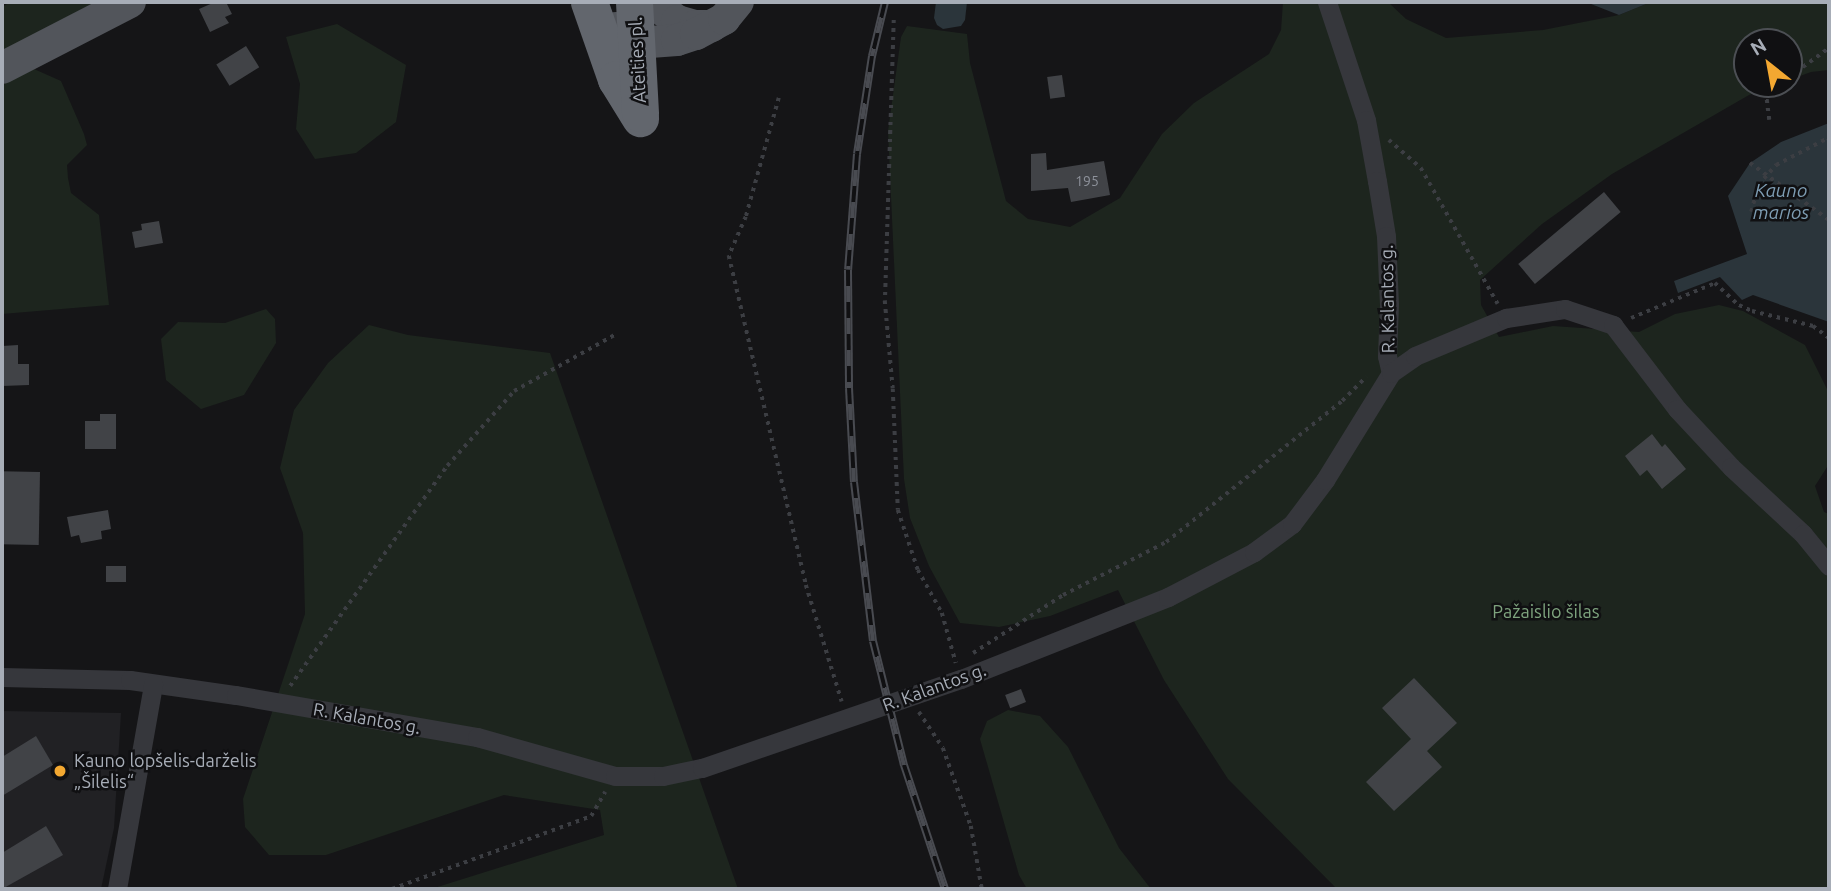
<!DOCTYPE html>
<meta charset="utf-8">
<style>
body{margin:0}
#map{position:relative;width:1831px;height:891px;overflow:hidden;background:#151517;font-family:Ubuntu,sans-serif}
div>[style]{position:absolute}
[style*='--x']{left:calc(var(--x)*1px);top:calc(var(--y)*1px);width:calc(var(--w)*1px);rotate:calc(var(--a)*1deg)}
.built>*{inset:0;background:#212124}
.green>*{inset:0;background:#1d251e}
.water>*{inset:0;background:#2b353b}
.building>*{inset:0;background:#414347;transform-origin:0 0}
.path>*{height:3.5px;margin-top:-1.75px;transform-origin:0;background:repeating-linear-gradient(90deg,#3c3e43 0 3.5px,transparent 0 8.5px)}
.street>*{height:19px;margin:-9.5px;padding:0 9.5px;transform-origin:9.5px;border-radius:9.5px;background:#36373c}
.primary>*{height:32px;margin:-16px;padding:0 16px;transform-origin:16px;border-radius:16px;background:#52555b}
.highway>*{height:37px;margin:-18.5px;padding:0 18.5px;transform-origin:18.5px;border-radius:18.5px;background:#62666d}
.rail>*{height:8px;margin-top:-4px;transform-origin:0;background:repeating-linear-gradient(90deg,#101012 0 16px,#494b51 0 32px);box-sizing:border-box;border-block:2px solid #494b51}
.dots>*{width:19px;height:19px;translate:-50% -50%;box-sizing:border-box;border:4px solid #101012;border-radius:50%}
span{translate:-50% -50%;white-space:nowrap;text-align:center;line-height:1.15;-webkit-text-stroke:5px #101012;paint-order:stroke}
.number-label{font-size:14px;color:#8e929b}
.number-label span{-webkit-text-stroke-width:0}
.street-label{font-size:18px;color:#a7adb7}
.park-label{font-size:18px;color:#7ea37e}
.poi-label{font-size:18px;color:#a7adb7}
.left{translate:0 -50%;text-align:left}
.water-label{font-size:19px;color:#7e9db3;font-style:italic}
.frame{position:absolute;inset:0;border:4px solid #a7adb7;pointer-events:none}
.north{position:absolute;left:1733px;top:28px;width:70px;height:70px;box-sizing:border-box;background:#101012;border:2px solid #4c4f54;border-radius:50%;rotate:329deg;font-size:19px;font-weight:700;line-height:28px;text-align:center;color:#a7adb7}
.north::after{content:'';display:block;margin:auto;width:24px;height:32px;background:#f3a831;clip-path:polygon(50% 0,100% 100%,50% 72%,0 100%)}
</style>
<div id="map">
<div class="built">
<i style="clip-path:polygon(2px 711px,121px 713px,114px 828px,101px 889px,2px 889px)"></i>
</div>
<div class="green">
<i style="clip-path:polygon(11px 2px,96px 2px,2px 51px,2px 7px)"></i>
<i style="clip-path:polygon(1283px 2px,1388px 2px,1406px 19px,1446px 38px,1543px 30px,1619px 15px,1651px 2px,1829px 2px,1829px 70px,1811px 72px,1789px 80px,1789px 42px,1747px 42px,1747px 84px,1779px 84px,1749px 95px,1612px 174px,1542px 224px,1480px 280px,1481px 305px,1499px 337px,1553px 326px,1639px 332px,1675px 314px,1719px 305px,1743px 311px,1805px 345px,1829px 393px,1829px 464px,1815px 486px,1824px 512px,1829px 514px,1829px 889px,1337px 889px,1228px 779px,1164px 680px,1118px 590px,1050px 616px,999px 627px,960px 623px,929px 566px,910px 518px,904px 479px,888px 131px,901px 37px,907px 26px,967px 34px,970px 63px,1006px 201px,1028px 219px,1070px 227px,1120px 198px,1162px 134px,1194px 103px,1269px 54px,1281px 30px)"></i>
<i style="clip-path:polygon(337px 24px,406px 65px,396px 122px,356px 153px,315px 159px,296px 129px,300px 84px,286px 37px)"></i>
<i style="clip-path:polygon(34px 69px,61px 81px,84px 134px,87px 145px,67px 165px,68px 178px,71px 193px,99px 215px,109px 305px,2px 314px,2px 85px)"></i>
<i style="clip-path:polygon(266px 309px,275px 319px,276px 343px,244px 395px,201px 409px,166px 380px,161px 339px,178px 322px,225px 323px)"></i>
<i style="clip-path:polygon(369px 325px,408px 335px,550px 353px,738px 889px,431px 889px,604px 835px,600px 810px,504px 795px,326px 855px,269px 855px,245px 827px,243px 799px,305px 614px,303px 533px,280px 468px,294px 410px,328px 363px)"></i>
<i style="clip-path:polygon(1008px 710px,1040px 716px,1068px 747px,1119px 848px,1151px 889px,1027px 889px,1019px 875px,980px 739px,987px 721px)"></i>
</div>
<div class="water">
<i style="clip-path:polygon(936px 2px,967px 2px,965px 20px,961px 26px,943px 29px,937px 25px,934px 18px)"></i>
<i style="clip-path:polygon(1586px 2px,1651px 2px,1619px 15px)"></i>
<i style="clip-path:polygon(1829px 123px,1829px 322px,1753px 295px,1742px 300px,1720px 277px,1678px 293px,1674px 281px,1747px 254px,1728px 196px,1750px 163px,1781px 142px)"></i>
</div>
<div class="building">
<i style="clip-path:polygon(215px 2px,226px 2px,232px 14px,225px 17px,229px 23px,210px 32px,199px 9px)"></i>
<i style="left:246px;top:46px;width:25px;height:35px;rotate:58deg"></i>
<i style="left:1062px;top:75px;width:22px;height:15px;rotate:82deg"></i>
<i style="clip-path:polygon(1046px 153px,1047px 170px,1104px 161px,1110px 195px,1071px 202px,1068px 188px,1031px 191px,1031px 154px)"></i>
<i style="left:1604px;top:192px;width:26px;height:112px;rotate:50deg"></i>
<i style="clip-path:polygon(159px 221px,163px 243px,135px 248px,132px 232px,142px 230px,141px 224px)"></i>
<i style="clip-path:polygon(18px 345px,18px 364px,29px 364px,29px 385px,2px 386px,2px 346px)"></i>
<i style="clip-path:polygon(100px 414px,116px 414px,116px 449px,85px 449px,85px 421px,100px 421px)"></i>
<i style="clip-path:polygon(1652px 434px,1662px 447px,1665px 444px,1686px 469px,1662px 489px,1647px 470px,1640px 476px,1625px 456px)"></i>
<i style="left:40px;top:472px;width:73px;height:38px;rotate:91deg"></i>
<i style="clip-path:polygon(108px 510px,111px 529px,101px 531px,102px 539px,81px 543px,79px 535px,71px 537px,67px 517px)"></i>
<i style="left:106px;top:566px;width:20px;height:16px"></i>
<i style="clip-path:polygon(1414px 678px,1457px 723px,1427px 751px,1442px 767px,1394px 811px,1366px 782px,1411px 739px,1382px 708px)"></i>
<i style="left:1021px;top:689px;width:14px;height:17px;rotate:69deg"></i>
<i style="clip-path:polygon(36px 736px,53px 765px,2px 796px,2px 757px)"></i>
<i style="clip-path:polygon(46px 826px,63px 855px,2px 889px,2px 853px)"></i>
</div>
<div class="path">
<i style="--x:894;--y:20;--w:281;--a:91.8"></i>
<i style="--x:885;--y:301;--w:88;--a:84.8"></i>
<i style="--x:893;--y:389;--w:121;--a:87.6"></i>
<i style="--x:898;--y:510;--w:63;--a:71.6"></i>
<i style="--x:918;--y:570;--w:49;--a:60.8"></i>
<i style="--x:942;--y:613;--w:52;--a:74.4"></i>
<i style="--x:1789;--y:77;--w:49;--a:-35.9"></i>
<i style="--x:779;--y:98;--w:123;--a:105.5"></i>
<i style="--x:746;--y:217;--w:43;--a:113.6"></i>
<i style="--x:729;--y:256;--w:338;--a:76.8"></i>
<i style="--x:806;--y:585;--w:122;--a:72.9"></i>
<i style="--x:1769;--y:120;--w:26;--a:-97"></i>
<i style="--x:1766;--y:94;--w:16;--a:-38"></i>
<i style="--x:1389;--y:140;--w:43;--a:41.2"></i>
<i style="--x:1421;--y:168;--w:156;--a:60.5"></i>
<i style="--x:1750;--y:163;--w:97;--a:35.8"></i>
<i style="--x:1751;--y:212;--w:28;--a:-75"></i>
<i style="--x:1758;--y:185;--w:27;--a:-48"></i>
<i style="--x:1776;--y:165;--w:59;--a:-27.4"></i>
<i style="--x:1828;--y:138;--w:2;--a:63"></i>
<i style="--x:1631;--y:318;--w:91;--a:-22.6"></i>
<i style="--x:1715;--y:283;--w:33;--a:43"></i>
<i style="--x:1739;--y:305;--w:14;--a:25"></i>
<i style="--x:1752;--y:311;--w:63;--a:13.8"></i>
<i style="--x:1813;--y:326;--w:20;--a:37"></i>
<i style="--x:973;--y:653;--w:107;--a:-32.8"></i>
<i style="--x:1063;--y:595;--w:116;--a:-27.2"></i>
<i style="--x:1166;--y:542;--w:226;--a:-38.7"></i>
<i style="--x:1342;--y:401;--w:34;--a:-45"></i>
<i style="--x:290;--y:686;--w:270;--a:-54.5"></i>
<i style="--x:447;--y:466;--w:101;--a:-48.2"></i>
<i style="--x:514;--y:391;--w:117;--a:-29.2"></i>
<i style="--x:919;--y:712;--w:43;--a:56.3"></i>
<i style="--x:943;--y:748;--w:83;--a:70.3"></i>
<i style="--x:971;--y:826;--w:64;--a:80.1"></i>
<i style="--x:392;--y:889;--w:212;--a:-20.1"></i>
<i style="--x:591;--y:816;--w:28;--a:-60"></i>
</div>
<div class="street">
<i style="--x:1327;--y:2;--w:124;--a:71.7"></i>
<i style="--x:1366;--y:120;--w:62;--a:79.8"></i>
<i style="--x:1377;--y:181;--w:56;--a:80.7"></i>
<i style="--x:1386;--y:236;--w:68;--a:87.5"></i>
<i style="--x:1389;--y:304;--w:52;--a:92.2"></i>
<i style="--x:1387;--y:356;--w:17;--a:77"></i>
<i style="--x:2;--y:677;--w:128;--a:1.3"></i>
<i style="--x:130;--y:680;--w:107;--a:8.1"></i>
<i style="--x:236;--y:695;--w:245;--a:9.9"></i>
<i style="--x:477;--y:737;--w:143;--a:15.8"></i>
<i style="--x:615;--y:776;--w:48;--a:0"></i>
<i style="--x:663;--y:776;--w:40;--a:-12"></i>
<i style="--x:702;--y:768;--w:274;--a:-19"></i>
<i style="--x:961;--y:679;--w:223;--a:-21.6"></i>
<i style="--x:1168;--y:597;--w:97;--a:-27.6"></i>
<i style="--x:1254;--y:552;--w:47;--a:-36.4"></i>
<i style="--x:1292;--y:524;--w:55;--a:-53.1"></i>
<i style="--x:1325;--y:480;--w:126;--a:-58.3"></i>
<i style="--x:1391;--y:373;--w:29;--a:-35"></i>
<i style="--x:1415;--y:356;--w:99;--a:-22.7"></i>
<i style="--x:1506;--y:318;--w:60;--a:-8.7"></i>
<i style="--x:1565;--y:309;--w:51;--a:18.4"></i>
<i style="--x:1613;--y:325;--w:106;--a:52.7"></i>
<i style="--x:1677;--y:409;--w:79;--a:47"></i>
<i style="--x:1731;--y:467;--w:98;--a:42.9"></i>
<i style="--x:1803;--y:534;--w:41;--a:50.9"></i>
<i style="--x:117;--y:889;--w:208;--a:-80"></i>
</div>
<div class="primary">
<i style="--x:652;--y:2;--w:31;--a:37"></i>
<i style="--x:677;--y:21;--w:19;--a:16"></i>
<i style="--x:695;--y:26;--w:17;--a:0"></i>
<i style="--x:616;--y:28;--w:37;--a:22"></i>
<i style="--x:650;--y:42;--w:27;--a:-4"></i>
<i style="--x:677;--y:40;--w:20;--a:-18"></i>
<i style="--x:696;--y:34;--w:32;--a:-28"></i>
<i style="--x:724;--y:19;--w:22;--a:-51"></i>
<i style="--x:2;--y:68;--w:144;--a:-27.3"></i>
</div>
<div class="highway">
<i style="--x:589;--y:2;--w:82;--a:70.7"></i>
<i style="--x:616;--y:79;--w:46;--a:58.4"></i>
<i style="--x:634;--y:2;--w:111;--a:86.9"></i>
</div>
<div class="rail">
<i style="--x:885;--y:2;--w:56;--a:103.5"></i>
<i style="--x:872;--y:56;--w:99;--a:98.7"></i>
<i style="--x:857;--y:154;--w:116;--a:94.4"></i>
<i style="--x:848;--y:270;--w:118;--a:89.5"></i>
<i style="--x:849;--y:388;--w:94;--a:87"></i>
<i style="--x:854;--y:482;--w:160;--a:83.2"></i>
<i style="--x:873;--y:641;--w:128;--a:76"></i>
<i style="--x:904;--y:765;--w:131;--a:71.7"></i>
</div>
<div class="dots">
<i style="left:60px;top:771px;background:#f3a831"></i>
</div>
<div class="number-label">
<span style="left:1087px;top:181px">195</span>
</div>
<div class="street-label">
<span style="left:637px;top:60px;rotate:-93deg">Ateities pl.</span>
<span style="left:1387px;top:299px;rotate:-91deg">R. Kalantos g.</span>
<span style="left:934px;top:687px;rotate:-20deg">R. Kalantos g.</span>
<span style="left:367px;top:718px;rotate:10deg">R. Kalantos g.</span>
</div>
<div class="park-label">
<span style="left:1546px;top:611px">Pažaislio šilas</span>
</div>
<div class="poi-label">
<span class="left" style="left:74px;top:771px">Kauno lopšelis-darželis<br>„Šilelis“</span>
</div>
<div class="water-label">
<span style="left:1781px;top:202px">Kauno<br>marios</span>
</div>
<div class="frame"></div>
<div class="north">N</div>
</div>
